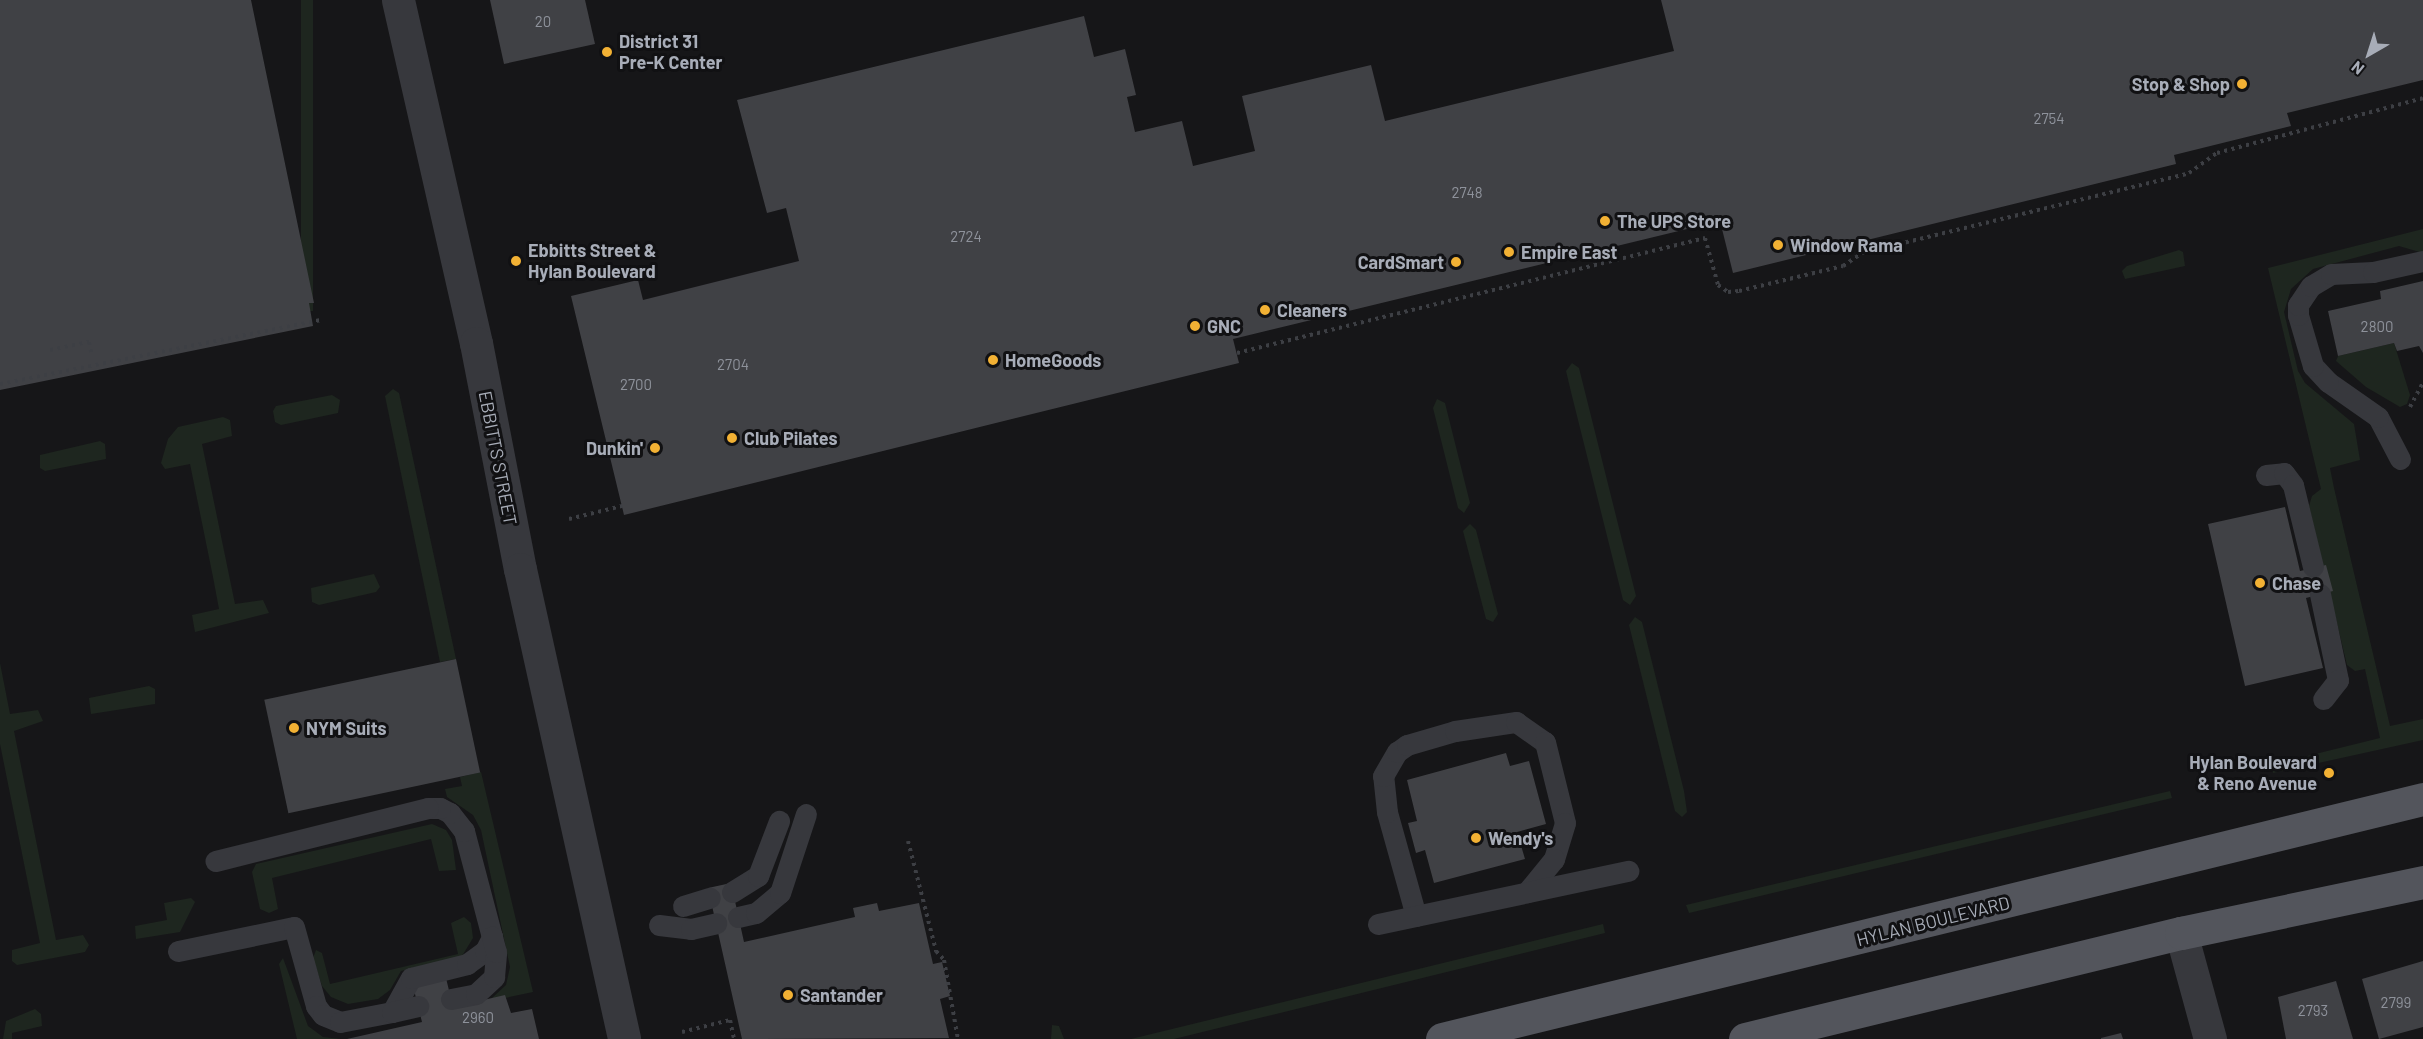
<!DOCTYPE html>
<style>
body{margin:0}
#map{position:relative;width:2423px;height:1039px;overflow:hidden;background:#161618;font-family:Barlow,sans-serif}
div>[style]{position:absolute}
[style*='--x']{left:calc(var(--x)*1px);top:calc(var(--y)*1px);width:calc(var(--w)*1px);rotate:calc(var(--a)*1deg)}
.green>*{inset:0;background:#1e261f;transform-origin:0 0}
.building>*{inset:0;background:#404145;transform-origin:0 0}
.path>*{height:4px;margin-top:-2px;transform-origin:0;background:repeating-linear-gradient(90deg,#3d3f44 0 3px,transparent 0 7.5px)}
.service>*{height:21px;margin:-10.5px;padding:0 10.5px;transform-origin:10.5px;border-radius:10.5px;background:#37383d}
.minor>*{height:33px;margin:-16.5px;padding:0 16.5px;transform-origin:16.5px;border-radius:16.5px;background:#37383d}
.tertiary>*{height:33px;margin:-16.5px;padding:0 16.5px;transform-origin:16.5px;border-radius:16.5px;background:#37383d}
.primary>*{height:33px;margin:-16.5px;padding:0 16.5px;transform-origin:16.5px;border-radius:16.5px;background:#53555c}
.dots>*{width:16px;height:16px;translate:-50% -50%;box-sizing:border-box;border:3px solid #111113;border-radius:50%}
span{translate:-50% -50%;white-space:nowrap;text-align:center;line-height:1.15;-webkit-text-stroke:6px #111113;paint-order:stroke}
.number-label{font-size:15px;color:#8e929b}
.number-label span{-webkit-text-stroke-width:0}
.poi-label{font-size:18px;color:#a8adb8;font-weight:700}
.left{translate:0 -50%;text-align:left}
.right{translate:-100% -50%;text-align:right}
.street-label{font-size:18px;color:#a8adb8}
.north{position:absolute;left:2339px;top:24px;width:60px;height:60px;-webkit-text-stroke:4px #111113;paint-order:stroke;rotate:219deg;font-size:16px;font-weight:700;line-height:24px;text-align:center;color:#a8adb8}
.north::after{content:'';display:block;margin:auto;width:21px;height:27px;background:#a8adb8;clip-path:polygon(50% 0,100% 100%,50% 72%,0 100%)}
</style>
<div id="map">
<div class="green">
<i style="left:301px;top:0;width:12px;height:311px"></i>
<i style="clip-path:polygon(2423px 229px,2423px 253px,2399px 246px,2313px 269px,2291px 289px,2284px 312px,2298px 371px,2305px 383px,2354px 424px,2360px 460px,2330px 468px,2334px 488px,2390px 726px,2423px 719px,2423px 740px,2273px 773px,2271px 765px,2380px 738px,2365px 669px,2355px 671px,2347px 665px,2309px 506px,2312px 496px,2321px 489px,2268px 268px)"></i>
<i style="clip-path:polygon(2179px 250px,2183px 252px,2185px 266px,2125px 279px,2122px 271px,2127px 266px)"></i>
<i style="clip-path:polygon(2394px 343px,2410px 395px,2407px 404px,2400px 407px,2366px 387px,2336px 361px,2338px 356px)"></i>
<i style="clip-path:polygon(1572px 363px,1579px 368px,1636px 596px,1630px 605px,1623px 600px,1572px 396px,1566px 371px)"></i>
<i style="clip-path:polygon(393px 389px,399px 393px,456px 659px,440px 662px,385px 396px)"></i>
<i style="clip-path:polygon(332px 395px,340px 400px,338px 413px,281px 425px,275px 422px,273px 411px,276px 406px)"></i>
<i style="clip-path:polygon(1437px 399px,1445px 403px,1470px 503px,1464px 513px,1458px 508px,1433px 408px)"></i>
<i style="clip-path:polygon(223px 417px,230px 420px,232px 436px,202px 444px,235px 604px,263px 600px,269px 613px,195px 632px,192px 615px,219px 609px,213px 577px,190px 464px,165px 469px,161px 463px,168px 439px,178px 427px)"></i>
<i style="clip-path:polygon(100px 441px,105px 444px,106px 459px,45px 471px,40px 468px,40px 455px)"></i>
<i style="clip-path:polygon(1470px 524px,1476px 530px,1498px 614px,1493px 622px,1486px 619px,1463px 531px)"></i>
<i style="clip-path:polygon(374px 574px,380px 587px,376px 592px,319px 605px,312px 602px,311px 588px)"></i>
<i style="clip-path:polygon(1635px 617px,1642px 622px,1684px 791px,1687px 812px,1682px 817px,1675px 811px,1629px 625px)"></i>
<i style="clip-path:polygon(0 663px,10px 714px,38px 710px,43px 721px,14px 731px,56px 940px,83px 935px,89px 945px,85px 952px,17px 965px,12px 961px,12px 950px,40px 943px,0 744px)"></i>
<i style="clip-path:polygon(149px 686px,155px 689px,155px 704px,91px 714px,89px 698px)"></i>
<i style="clip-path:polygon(481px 772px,533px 992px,505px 998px,492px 998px,506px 985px,510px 967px,481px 830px,473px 815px,447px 797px,445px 789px,462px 786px,460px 777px)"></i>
<i style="clip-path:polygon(2170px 791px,2172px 798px,1689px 913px,1686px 905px)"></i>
<i style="clip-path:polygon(432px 824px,446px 830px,452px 840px,456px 870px,439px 871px,431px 839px,272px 878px,278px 909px,269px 913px,260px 909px,252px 872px,256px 864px)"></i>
<i style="clip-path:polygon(191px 898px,195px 902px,180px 932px,136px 939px,135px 926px,167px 920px,164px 903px)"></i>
<i style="clip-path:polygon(464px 917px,471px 923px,473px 938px,462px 956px,401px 971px,390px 990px,378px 999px,348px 1004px,331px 997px,322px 986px,313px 958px,316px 950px,322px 953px,330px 984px,458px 954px,451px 923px)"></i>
<i style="clip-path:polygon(1603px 924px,1605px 933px,1174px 1039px,1131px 1039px)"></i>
<i style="clip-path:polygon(283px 958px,308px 1026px,323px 1037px,341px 1039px,297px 1039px,279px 964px)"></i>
<i style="clip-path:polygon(35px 1009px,41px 1014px,42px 1026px,12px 1033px,12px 1039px,3px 1039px,6px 1021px)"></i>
<i style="clip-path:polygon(1052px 1025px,1059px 1026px,1064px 1039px,1051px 1039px)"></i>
</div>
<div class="building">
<i style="clip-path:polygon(0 0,251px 0,314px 303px,309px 303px,313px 326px,0 390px)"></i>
<i style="clip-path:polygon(490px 0,585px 0,595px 44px,504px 64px)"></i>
<i style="clip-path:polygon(1661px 0,2423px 0,2423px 80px,2287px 113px,2291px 126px,2174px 155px,2176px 164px,1733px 273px,1720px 221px,1233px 339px,1239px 363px,624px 515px,571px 296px,638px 280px,643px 300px,799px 261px,786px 208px,767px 213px,737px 100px,1084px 16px,1094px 57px,1125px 49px,1136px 95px,1127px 97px,1135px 132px,1182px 121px,1193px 166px,1255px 151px,1242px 96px,1371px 65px,1385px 121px,1674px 51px)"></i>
<i style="clip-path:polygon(2423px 281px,2423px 353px,2419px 346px,2397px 351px,2394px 343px,2338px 356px,2328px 311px,2381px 299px,2380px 291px)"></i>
<i style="clip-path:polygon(2285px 507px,2300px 571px,2326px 565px,2333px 591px,2306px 598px,2323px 668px,2245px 686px,2208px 524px)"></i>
<i style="left:456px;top:659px;width:116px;height:196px;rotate:78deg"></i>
<i style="clip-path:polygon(1506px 753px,1510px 766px,1529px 761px,1546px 824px,1517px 832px,1525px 859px,1434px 883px,1425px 850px,1416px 853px,1408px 823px,1417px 821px,1407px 780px)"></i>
<i style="clip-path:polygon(731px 883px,744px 942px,855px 917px,853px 908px,877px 903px,879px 911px,919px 903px,933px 964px,942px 962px,950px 996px,940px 999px,949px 1038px,742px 1039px,708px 888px)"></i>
<i style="clip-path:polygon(2423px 961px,2423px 1027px,2379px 1039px,2362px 979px)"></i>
<i style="clip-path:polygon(446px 978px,453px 1007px,505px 995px,511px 1013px,532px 1009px,539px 1039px,347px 1039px,422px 1022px,413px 986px)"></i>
<i style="clip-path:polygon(2336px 981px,2353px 1039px,2286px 1039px,2278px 997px)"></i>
<i style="clip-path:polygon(2121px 1033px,2123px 1039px,2101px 1039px,2101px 1038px)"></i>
</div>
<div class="path">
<i style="--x:50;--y:350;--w:40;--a:-12"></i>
<i style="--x:89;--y:342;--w:14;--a:78"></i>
<i style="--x:1237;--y:353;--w:482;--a:-13.8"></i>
<i style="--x:1705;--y:238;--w:49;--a:74.5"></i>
<i style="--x:1718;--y:285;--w:12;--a:35"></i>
<i style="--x:1728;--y:292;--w:11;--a:-5"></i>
<i style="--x:1739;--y:291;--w:107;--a:-13.5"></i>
<i style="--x:1843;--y:266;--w:23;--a:-34"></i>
<i style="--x:1862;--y:253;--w:337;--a:-13.7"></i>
<i style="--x:2189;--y:173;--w:34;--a:-36"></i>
<i style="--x:2217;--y:153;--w:213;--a:-14.9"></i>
<i style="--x:0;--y:384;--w:327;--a:-11.3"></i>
<i style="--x:2410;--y:407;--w:27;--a:-62"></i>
<i style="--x:569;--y:519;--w:55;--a:-13.8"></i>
<i style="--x:908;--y:841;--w:114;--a:75.7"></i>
<i style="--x:936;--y:951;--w:12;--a:48"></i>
<i style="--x:944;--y:960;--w:80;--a:80"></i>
<i style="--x:682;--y:1032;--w:49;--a:-14"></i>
<i style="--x:730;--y:1020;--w:19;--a:78"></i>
</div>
<div class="service">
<i style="--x:2400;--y:459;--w:47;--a:-117.6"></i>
<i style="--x:2378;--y:417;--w:61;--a:-145"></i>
<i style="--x:2328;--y:382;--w:22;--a:-133"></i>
<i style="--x:2313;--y:366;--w:53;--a:-106.4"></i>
<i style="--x:2298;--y:315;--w:10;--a:-90"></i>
<i style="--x:2298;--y:305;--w:23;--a:-56"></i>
<i style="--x:2311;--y:286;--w:23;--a:-31"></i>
<i style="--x:2331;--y:274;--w:42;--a:-2.7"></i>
<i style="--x:2373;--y:272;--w:51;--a:-12.4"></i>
<i style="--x:2266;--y:475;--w:18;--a:-6"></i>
<i style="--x:2284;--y:473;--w:15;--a:53"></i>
<i style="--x:2293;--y:485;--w:84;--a:76.3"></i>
<i style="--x:2320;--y:594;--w:88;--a:78.2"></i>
<i style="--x:2338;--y:680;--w:24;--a:128"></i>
<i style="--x:732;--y:892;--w:31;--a:-32"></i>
<i style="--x:758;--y:876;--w:59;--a:-69.1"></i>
<i style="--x:683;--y:906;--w:28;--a:-17"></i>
<i style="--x:1416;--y:916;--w:108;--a:-105.6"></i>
<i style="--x:1387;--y:812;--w:36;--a:-96"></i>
<i style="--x:1383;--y:776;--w:28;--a:-60"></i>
<i style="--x:1397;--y:752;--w:12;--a:-35"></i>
<i style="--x:1407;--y:745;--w:50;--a:-16.3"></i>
<i style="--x:1455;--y:731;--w:62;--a:-8.4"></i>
<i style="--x:1516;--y:722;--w:35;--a:35"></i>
<i style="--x:1545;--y:742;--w:83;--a:76.1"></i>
<i style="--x:1565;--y:823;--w:38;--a:107"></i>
<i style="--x:1554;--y:859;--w:43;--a:129.3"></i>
<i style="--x:738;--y:917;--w:18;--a:-13"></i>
<i style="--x:756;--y:913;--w:31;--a:-40"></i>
<i style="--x:780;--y:893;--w:83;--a:-71.8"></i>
<i style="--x:1378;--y:924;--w:256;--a:-12"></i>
<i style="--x:659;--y:925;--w:32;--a:7"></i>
<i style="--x:691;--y:929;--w:26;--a:-13"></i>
<i style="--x:178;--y:951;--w:118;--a:-11.7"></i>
<i style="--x:294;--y:927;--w:82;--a:74.4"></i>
<i style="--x:316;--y:1006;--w:11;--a:52"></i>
<i style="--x:323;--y:1015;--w:18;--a:22"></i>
<i style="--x:340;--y:1022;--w:53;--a:-10.9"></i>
<i style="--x:392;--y:1012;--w:39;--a:-61"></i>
<i style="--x:411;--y:978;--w:58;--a:-14"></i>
<i style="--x:467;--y:964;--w:22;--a:-36"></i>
<i style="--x:485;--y:951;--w:16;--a:-63"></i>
<i style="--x:492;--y:937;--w:110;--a:-104.8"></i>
<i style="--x:464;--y:831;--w:23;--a:-128"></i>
<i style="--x:450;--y:813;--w:11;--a:-153"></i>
<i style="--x:440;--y:808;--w:12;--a:180"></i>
<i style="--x:428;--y:808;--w:219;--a:166"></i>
<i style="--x:451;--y:999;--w:25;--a:-11"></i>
<i style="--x:476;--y:994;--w:25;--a:-43"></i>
<i style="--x:494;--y:977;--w:25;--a:-85"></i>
<i style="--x:496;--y:952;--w:16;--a:-105"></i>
<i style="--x:392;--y:1012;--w:27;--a:-13"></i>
</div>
<div class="minor">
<i style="--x:2181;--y:933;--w:110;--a:74.7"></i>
</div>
<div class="tertiary">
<i style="--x:398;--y:0;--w:352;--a:77.2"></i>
<i style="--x:476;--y:343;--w:230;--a:79"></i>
<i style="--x:520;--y:569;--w:481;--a:77.5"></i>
</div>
<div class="primary">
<i style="--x:1442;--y:1039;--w:1010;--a:-13.75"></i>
<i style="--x:1745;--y:1039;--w:449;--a:-13.7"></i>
<i style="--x:2181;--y:933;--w:247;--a:-11.9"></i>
</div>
<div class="dots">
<i style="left:607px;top:52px;background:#f2b134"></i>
<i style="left:2242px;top:84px;background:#f2b134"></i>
<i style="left:1605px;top:221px;background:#f2b134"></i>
<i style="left:1778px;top:245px;background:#f2b134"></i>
<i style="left:1509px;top:252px;background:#f2b134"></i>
<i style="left:516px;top:261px;background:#f2b134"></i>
<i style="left:1456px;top:262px;background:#f2b134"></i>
<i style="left:1265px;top:310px;background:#f2b134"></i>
<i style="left:1195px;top:326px;background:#f2b134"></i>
<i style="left:993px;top:360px;background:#f2b134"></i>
<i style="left:732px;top:438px;background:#f2b134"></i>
<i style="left:655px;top:448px;background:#f2b134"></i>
<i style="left:2260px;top:583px;background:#f2b134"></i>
<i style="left:294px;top:728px;background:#f2b134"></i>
<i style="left:2329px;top:773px;background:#f2b134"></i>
<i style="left:1476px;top:838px;background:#f2b134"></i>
<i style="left:788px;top:995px;background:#f2b134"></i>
</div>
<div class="number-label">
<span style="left:543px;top:22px">20</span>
<span style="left:2049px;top:119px">2754</span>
<span style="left:1467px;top:193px">2748</span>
<span style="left:966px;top:237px">2724</span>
<span style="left:2377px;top:327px">2800</span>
<span style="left:733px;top:365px">2704</span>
<span style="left:636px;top:385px">2700</span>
<span style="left:2396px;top:1003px">2799</span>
<span style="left:2313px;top:1011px">2793</span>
<span style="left:478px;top:1018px">2960</span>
</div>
<div class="poi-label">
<span class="left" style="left:619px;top:52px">District 31<br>Pre-K Center</span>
<span class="right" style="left:2230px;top:84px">Stop &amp; Shop</span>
<span class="left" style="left:1617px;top:221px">The UPS Store</span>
<span class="left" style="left:1790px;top:245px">Window Rama</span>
<span class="left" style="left:528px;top:261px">Ebbitts Street &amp;<br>Hylan Boulevard</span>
<span class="left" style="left:1521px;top:252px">Empire East</span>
<span class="right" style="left:1444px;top:262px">CardSmart</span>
<span class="left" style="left:1277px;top:310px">Cleaners</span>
<span class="left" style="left:1207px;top:326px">GNC</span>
<span class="left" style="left:1005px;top:360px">HomeGoods</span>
<span class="left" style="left:744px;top:438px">Club Pilates</span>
<span class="right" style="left:643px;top:448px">Dunkin'</span>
<span class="left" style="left:2272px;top:583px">Chase</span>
<span class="left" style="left:306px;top:728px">NYM Suits</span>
<span class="right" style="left:2317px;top:773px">Hylan Boulevard<br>&amp; Reno Avenue</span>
<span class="left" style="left:1488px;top:838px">Wendy's</span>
<span class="left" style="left:800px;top:995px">Santander</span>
</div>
<div class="street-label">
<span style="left:498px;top:458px;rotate:79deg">EBBITTS STREET</span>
<span style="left:1933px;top:921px;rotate:-14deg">HYLAN BOULEVARD</span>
</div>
<div class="north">N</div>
</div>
